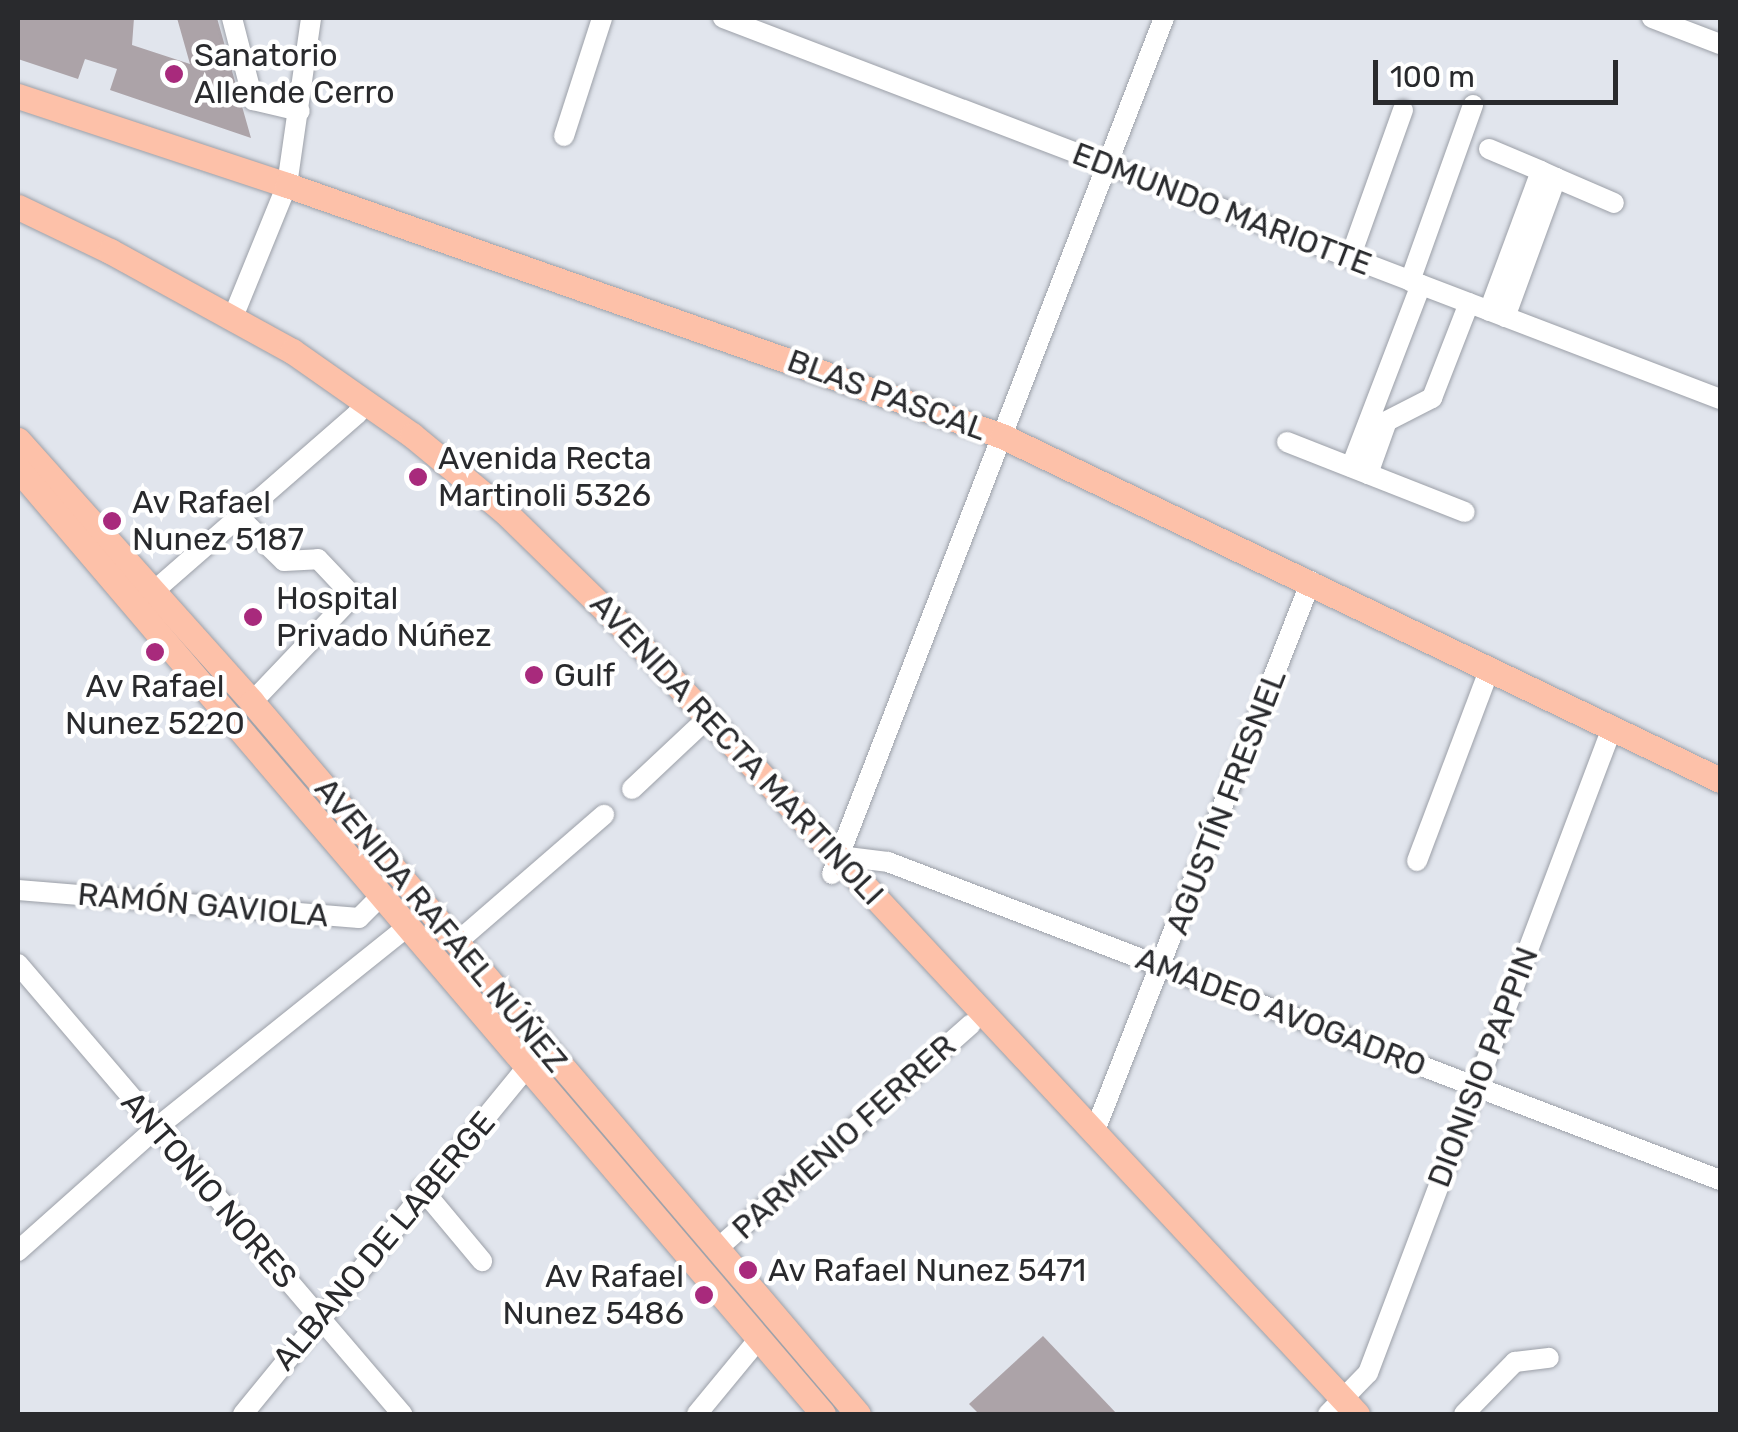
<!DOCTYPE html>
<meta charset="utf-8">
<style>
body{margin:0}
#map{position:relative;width:1738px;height:1432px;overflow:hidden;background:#e1e5ed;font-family:Rubik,sans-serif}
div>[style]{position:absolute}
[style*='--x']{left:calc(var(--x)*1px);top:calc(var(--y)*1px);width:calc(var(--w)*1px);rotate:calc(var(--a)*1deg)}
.building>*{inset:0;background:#aca3a8}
.roads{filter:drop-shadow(0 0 2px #9ca0a8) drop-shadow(0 0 2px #9ca0a8)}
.minor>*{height:20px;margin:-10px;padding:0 10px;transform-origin:10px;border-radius:10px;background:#fff}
.major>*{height:25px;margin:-12.5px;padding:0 12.5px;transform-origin:12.5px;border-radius:12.5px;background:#fdc1a9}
.dots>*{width:28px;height:28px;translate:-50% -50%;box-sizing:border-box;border:5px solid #fff;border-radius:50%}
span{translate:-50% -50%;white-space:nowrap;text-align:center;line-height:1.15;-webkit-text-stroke:9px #fff;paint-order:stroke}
.poi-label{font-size:32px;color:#292a2d}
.left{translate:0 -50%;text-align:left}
.right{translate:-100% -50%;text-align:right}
.street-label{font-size:32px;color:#292a2d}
.frame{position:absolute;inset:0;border:20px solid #292a2d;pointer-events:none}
.scale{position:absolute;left:1373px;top:60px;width:245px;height:45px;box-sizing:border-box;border:5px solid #292a2d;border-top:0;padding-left:12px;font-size:30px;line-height:35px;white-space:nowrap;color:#292a2d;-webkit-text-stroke:8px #fff;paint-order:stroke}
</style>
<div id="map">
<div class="building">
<i style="clip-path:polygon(18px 18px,134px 18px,132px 45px,190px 64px,177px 18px,217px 18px,251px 138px,110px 90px,117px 69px,85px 59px,78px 79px,18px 59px)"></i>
<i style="clip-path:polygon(1043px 1336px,1117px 1414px,979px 1414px,969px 1404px)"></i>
</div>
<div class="roads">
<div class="minor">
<i style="--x:232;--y:18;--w:85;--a:75.6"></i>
<i style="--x:253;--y:100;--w:48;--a:13.2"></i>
<i style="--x:723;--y:18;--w:1067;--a:20.91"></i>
<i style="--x:1652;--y:18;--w:73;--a:20.9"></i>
<i style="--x:564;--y:136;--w:124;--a:-72.1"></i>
<i style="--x:1489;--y:149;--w:56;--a:22.9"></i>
<i style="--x:1556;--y:178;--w:63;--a:23.3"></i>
<i style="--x:1350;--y:258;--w:157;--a:-70.3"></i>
<i style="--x:1410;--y:281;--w:187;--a:-70.3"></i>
<i style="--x:1489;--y:311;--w:149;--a:-69.6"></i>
<i style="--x:1541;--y:171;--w:17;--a:25"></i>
<i style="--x:1556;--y:178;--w:148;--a:110.1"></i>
<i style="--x:233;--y:317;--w:143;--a:-67.8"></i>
<i style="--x:287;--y:185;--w:169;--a:-81.8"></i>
<i style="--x:1287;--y:442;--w:191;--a:21.5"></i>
<i style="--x:1351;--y:467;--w:195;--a:-69"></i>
<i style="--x:1368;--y:474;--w:56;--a:-70.3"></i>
<i style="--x:1387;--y:421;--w:51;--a:-27.1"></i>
<i style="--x:1432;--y:398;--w:102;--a:-68.7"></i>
<i style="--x:238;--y:516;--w:64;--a:44.4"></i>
<i style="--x:284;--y:561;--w:34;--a:-3"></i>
<i style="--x:318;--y:559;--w:51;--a:46.6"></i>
<i style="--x:353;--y:596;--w:146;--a:133.6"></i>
<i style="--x:154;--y:591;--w:269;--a:-41.1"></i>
<i style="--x:357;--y:414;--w:16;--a:-55"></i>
<i style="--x:632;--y:789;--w:89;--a:-43.2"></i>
<i style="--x:839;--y:856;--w:49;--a:7"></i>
<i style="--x:888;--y:862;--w:891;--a:20.92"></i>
<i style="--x:1417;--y:861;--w:206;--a:-69.3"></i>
<i style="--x:832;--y:874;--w:918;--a:-68.8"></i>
<i style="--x:18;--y:890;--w:342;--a:4.7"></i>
<i style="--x:359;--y:918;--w:30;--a:-45"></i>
<i style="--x:456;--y:943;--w:196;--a:-40.9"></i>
<i style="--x:18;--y:964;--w:592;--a:49.52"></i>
<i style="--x:1094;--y:1133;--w:593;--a:-68.54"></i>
<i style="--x:422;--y:1189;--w:94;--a:50.2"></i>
<i style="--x:717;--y:1249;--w:339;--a:-41.5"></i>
<i style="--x:18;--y:1251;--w:183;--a:-41.7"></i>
<i style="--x:155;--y:1129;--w:323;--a:-38.7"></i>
<i style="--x:243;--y:1414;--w:447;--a:-50.7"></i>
<i style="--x:697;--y:1414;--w:96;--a:-50.5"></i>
<i style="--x:1328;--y:1414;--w:57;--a:-45.7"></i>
<i style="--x:1368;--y:1373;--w:690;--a:-69.28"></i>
<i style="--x:1464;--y:1414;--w:73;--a:-45.6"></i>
<i style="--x:1515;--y:1362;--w:34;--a:-7"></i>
</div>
<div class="major">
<i style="--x:18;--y:96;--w:283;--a:18.3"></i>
<i style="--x:287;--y:185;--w:758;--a:19.34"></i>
<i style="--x:1002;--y:436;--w:796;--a:25.6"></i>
<i style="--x:18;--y:207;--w:102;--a:25.6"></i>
<i style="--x:110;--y:251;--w:208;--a:28.8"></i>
<i style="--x:292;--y:351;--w:146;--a:35"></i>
<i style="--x:412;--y:435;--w:119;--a:39.6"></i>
<i style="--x:504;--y:511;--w:173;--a:44.3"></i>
<i style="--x:628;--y:632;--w:1069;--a:47.01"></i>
<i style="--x:18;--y:440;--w:351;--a:48.2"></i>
<i style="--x:252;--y:702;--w:935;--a:49.6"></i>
<i style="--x:18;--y:469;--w:1241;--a:49.57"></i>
</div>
</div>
<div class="dots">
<i style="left:174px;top:74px;background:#a82a7c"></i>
<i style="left:418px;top:477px;background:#a82a7c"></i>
<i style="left:112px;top:521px;background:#a82a7c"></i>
<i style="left:253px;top:617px;background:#a82a7c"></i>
<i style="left:155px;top:652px;background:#a82a7c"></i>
<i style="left:534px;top:675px;background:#a82a7c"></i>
<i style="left:748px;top:1270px;background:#a82a7c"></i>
<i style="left:704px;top:1295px;background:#a82a7c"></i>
</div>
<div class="poi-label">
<span class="left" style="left:194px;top:74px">Sanatorio<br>Allende Cerro</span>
<span class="left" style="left:438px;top:477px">Avenida Recta<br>Martinoli 5326</span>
<span class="left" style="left:132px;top:521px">Av Rafael<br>Nunez 5187</span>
<span class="left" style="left:276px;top:617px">Hospital<br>Privado Núñez</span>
<span class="left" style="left:554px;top:675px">Gulf</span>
<span style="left:155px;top:705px">Av Rafael<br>Nunez 5220</span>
<span class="left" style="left:768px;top:1270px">Av Rafael Nunez 5471</span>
<span class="right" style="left:684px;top:1295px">Av Rafael<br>Nunez 5486</span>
</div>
<div class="street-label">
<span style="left:1222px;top:209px;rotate:21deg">EDMUNDO MARIOTTE</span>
<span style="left:887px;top:395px;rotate:20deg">BLAS PASCAL</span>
<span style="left:737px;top:749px;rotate:47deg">AVENIDA RECTA MARTINOLI</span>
<span style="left:1226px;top:802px;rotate:-69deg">AGUSTÍN FRESNEL</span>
<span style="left:203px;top:905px;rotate:5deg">RAMÓN GAVIOLA</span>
<span style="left:441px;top:925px;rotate:50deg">AVENIDA RAFAEL NÚÑEZ</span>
<span style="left:1281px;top:1012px;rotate:21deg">AMADEO AVOGADRO</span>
<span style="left:1483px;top:1067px;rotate:-69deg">DIONISIO PAPPIN</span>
<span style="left:844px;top:1137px;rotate:-42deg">PARMENIO FERRER</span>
<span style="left:209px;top:1190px;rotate:49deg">ANTONIO NORES</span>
<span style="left:384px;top:1241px;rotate:-50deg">ALBANO DE LABERGE</span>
</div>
<div class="frame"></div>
<div class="scale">100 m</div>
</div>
